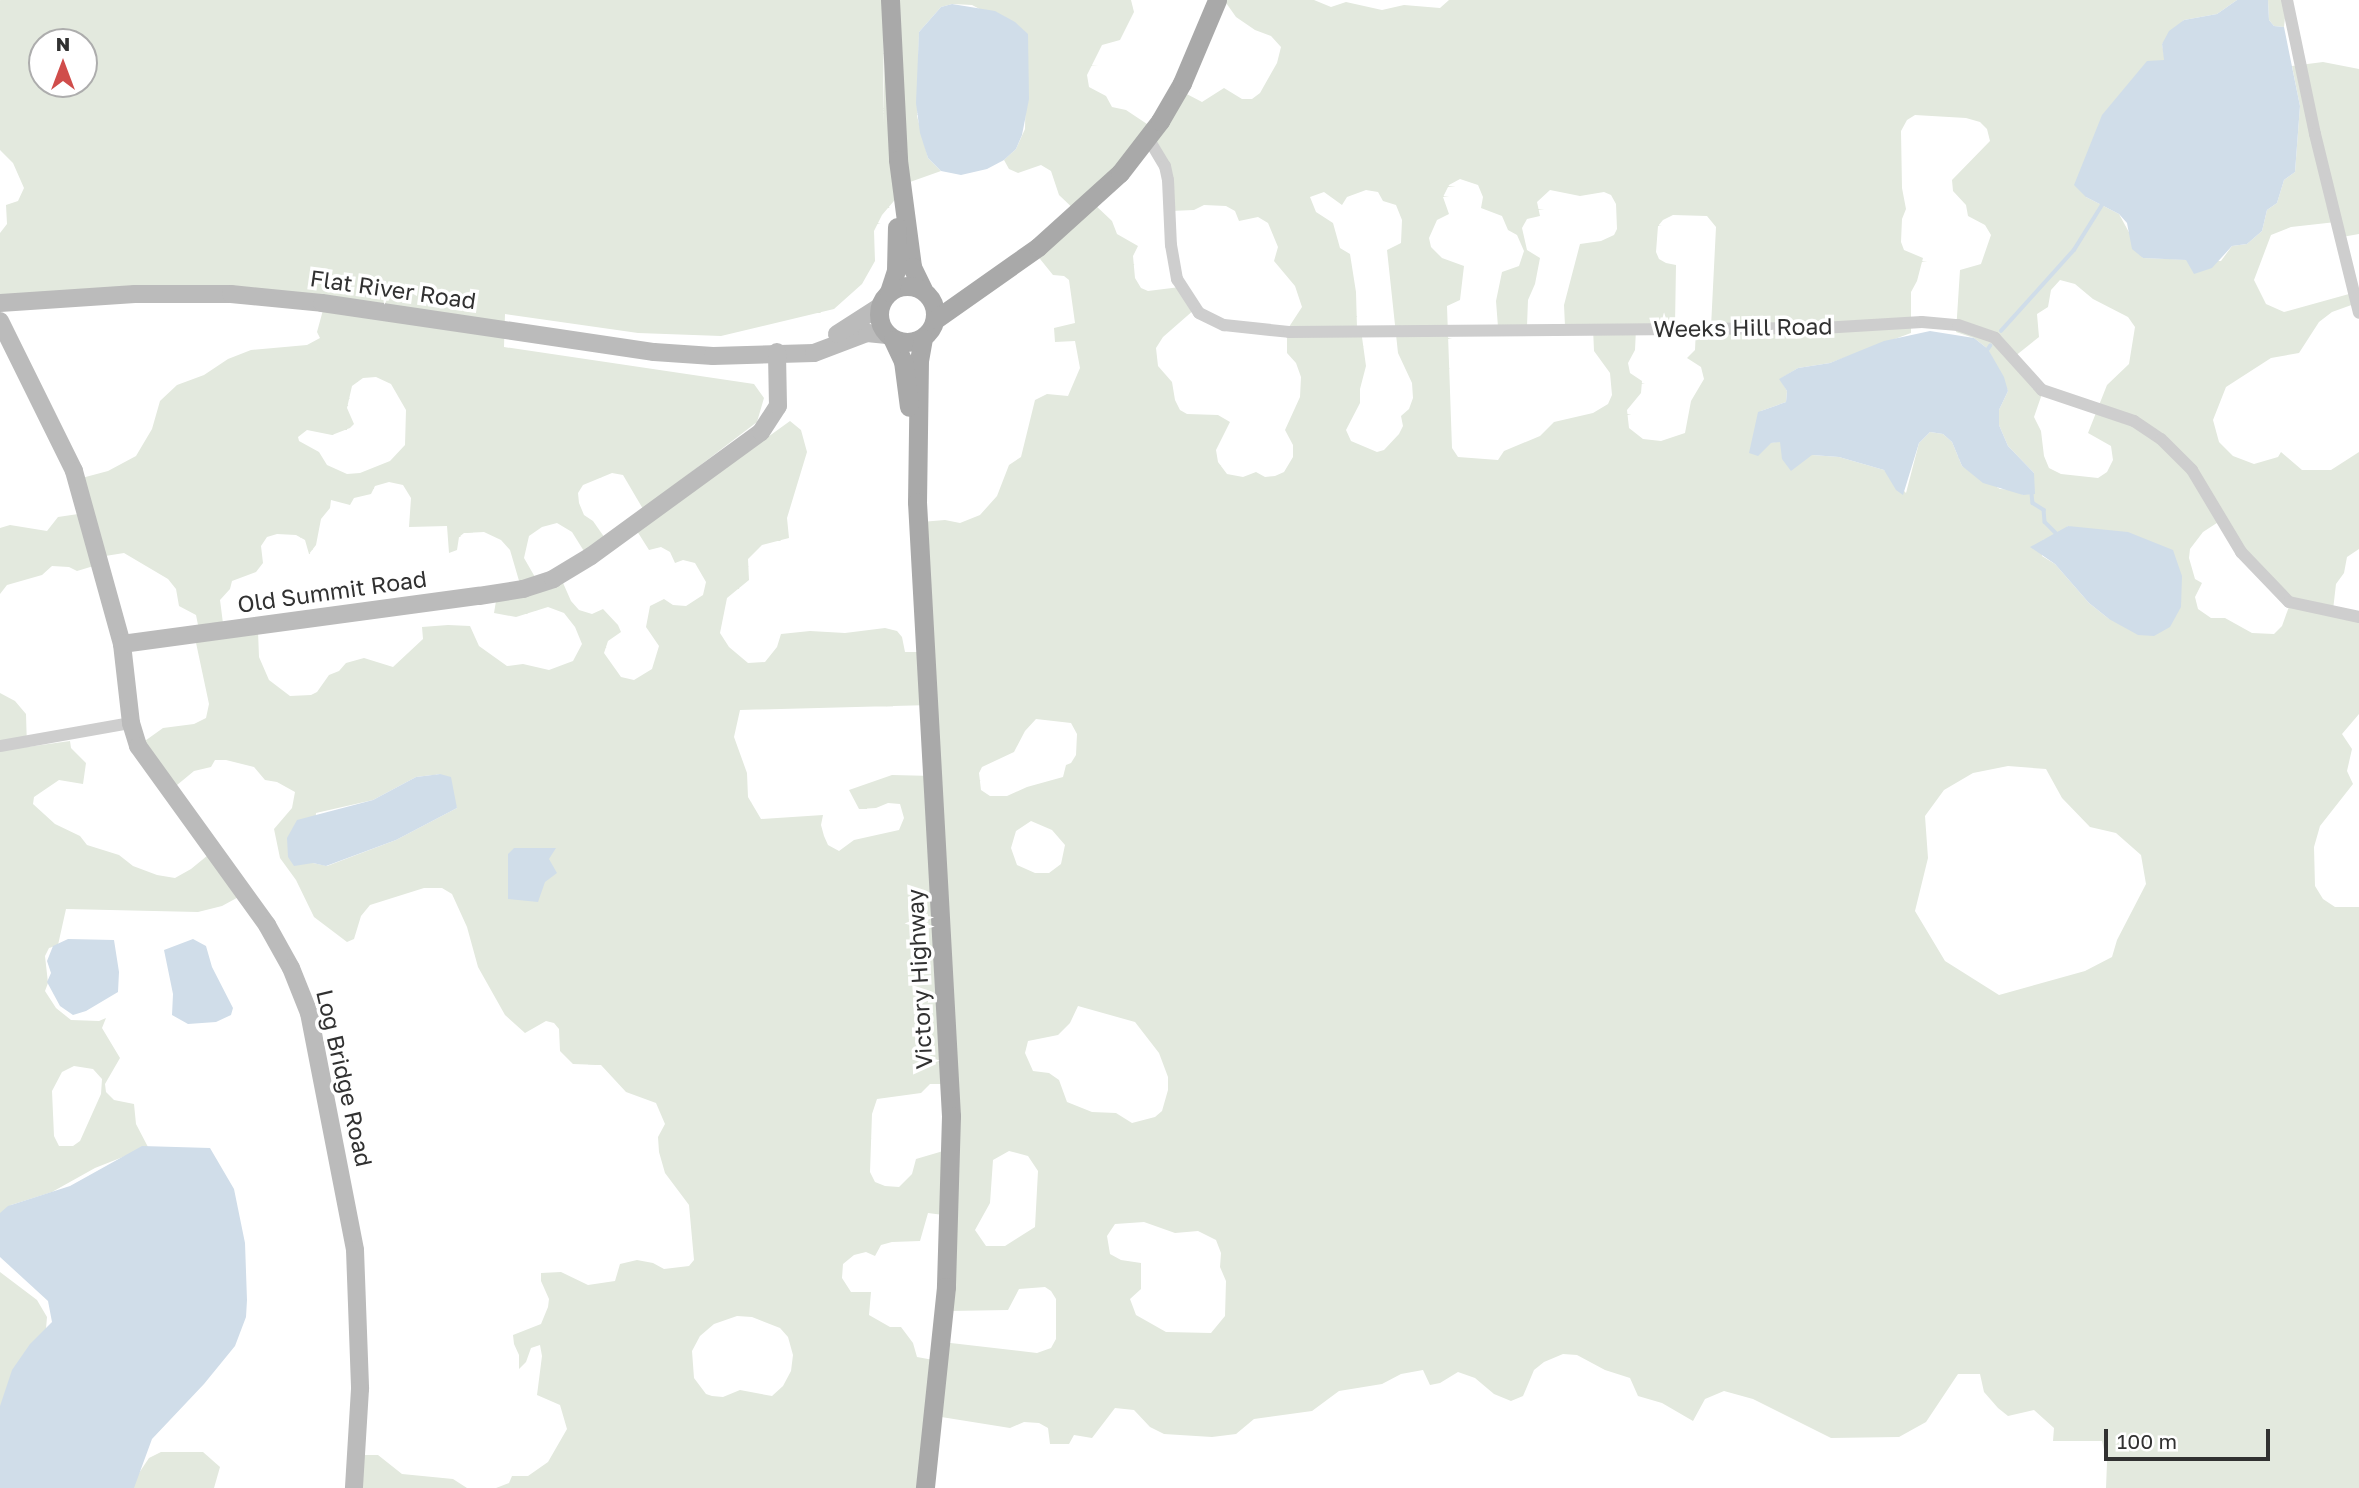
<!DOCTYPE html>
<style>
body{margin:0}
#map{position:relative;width:2359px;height:1488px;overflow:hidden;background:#fff;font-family:"Golos Text",sans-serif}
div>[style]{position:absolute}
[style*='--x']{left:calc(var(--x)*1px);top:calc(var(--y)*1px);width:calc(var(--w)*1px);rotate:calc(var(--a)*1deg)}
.green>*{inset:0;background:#e3e9de}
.water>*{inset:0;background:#d0dde9}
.stream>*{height:3.5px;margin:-1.75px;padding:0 1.75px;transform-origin:1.75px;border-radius:1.75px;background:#d0dde9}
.street>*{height:12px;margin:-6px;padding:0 6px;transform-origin:6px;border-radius:6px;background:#cecece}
.secondary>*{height:18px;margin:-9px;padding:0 9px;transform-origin:9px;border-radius:9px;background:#bbb}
.primary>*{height:19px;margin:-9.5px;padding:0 9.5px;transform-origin:9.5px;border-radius:9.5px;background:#a9a9a9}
.primary>.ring{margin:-9.5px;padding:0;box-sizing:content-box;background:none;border:19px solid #a9a9a9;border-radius:50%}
span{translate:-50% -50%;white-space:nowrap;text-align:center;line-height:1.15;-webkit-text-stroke:7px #fff;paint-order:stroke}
.street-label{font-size:23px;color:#313131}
.north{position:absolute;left:28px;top:28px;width:70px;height:70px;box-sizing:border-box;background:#fff;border:2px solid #adadad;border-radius:50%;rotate:0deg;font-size:19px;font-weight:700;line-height:28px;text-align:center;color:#313131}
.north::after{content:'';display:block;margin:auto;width:24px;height:32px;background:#d04d4b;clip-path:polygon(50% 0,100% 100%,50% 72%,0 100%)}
.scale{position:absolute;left:2104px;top:1429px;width:166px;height:32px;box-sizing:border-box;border:4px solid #313131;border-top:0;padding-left:9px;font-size:21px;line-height:24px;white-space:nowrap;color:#313131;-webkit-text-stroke:5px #fff;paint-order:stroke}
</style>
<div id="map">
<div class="green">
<i style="clip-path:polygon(evenodd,0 0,884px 0,883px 126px,886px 0,1131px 0,1134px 12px,1120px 40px,1102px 45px,1087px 75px,1089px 87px,1106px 96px,1112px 107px,1126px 110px,1153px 128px,1181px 91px,1202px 102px,1224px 88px,1242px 99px,1252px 99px,1260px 93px,1277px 63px,1281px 47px,1271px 36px,1255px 30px,1236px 17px,1224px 0,1314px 0,1331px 7px,1346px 2px,1382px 10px,1404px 5px,1440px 8px,1449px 0,2237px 0,2217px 14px,2184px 20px,2162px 44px,2165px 60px,2159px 62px,2086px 197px,2119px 214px,2143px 258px,2221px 261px,2232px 246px,2247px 244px,2262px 231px,2267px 210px,2277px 203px,2284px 180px,2295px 172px,2300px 106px,2292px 66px,2323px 62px,2359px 69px,2359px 234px,2342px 237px,2336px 222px,2291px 227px,2271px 235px,2254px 280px,2266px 304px,2284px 312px,2349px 294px,2357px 303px,2332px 312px,2319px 322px,2299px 353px,2271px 358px,2226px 387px,2213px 420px,2219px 442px,2233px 456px,2254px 464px,2278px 457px,2281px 452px,2302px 470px,2331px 470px,2359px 452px,2359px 549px,2347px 557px,2344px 573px,2336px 584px,2333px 610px,2359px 616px,2359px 714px,2342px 734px,2352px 749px,2347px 771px,2353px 784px,2320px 826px,2314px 847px,2315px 886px,2323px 899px,2335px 907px,2359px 907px,2359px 1488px,2106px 1488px,2107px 1462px,2102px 1441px,2053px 1441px,2054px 1428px,2034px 1410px,2008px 1416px,1998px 1408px,1984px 1392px,1980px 1374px,1958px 1374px,1926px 1422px,1899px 1437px,1831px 1438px,1753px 1399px,1724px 1391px,1705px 1399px,1693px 1421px,1662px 1403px,1638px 1396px,1630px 1378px,1605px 1370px,1577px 1355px,1563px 1354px,1544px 1362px,1534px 1370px,1523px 1396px,1511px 1401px,1494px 1394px,1475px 1378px,1458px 1372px,1440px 1383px,1430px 1385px,1423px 1370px,1401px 1374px,1382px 1384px,1339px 1391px,1312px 1411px,1254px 1419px,1236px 1434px,1212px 1437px,1164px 1434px,1150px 1427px,1134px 1410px,1115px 1408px,1092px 1438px,1074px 1435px,1069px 1444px,1050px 1444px,1048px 1428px,1039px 1423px,1024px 1422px,1010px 1428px,935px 1416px,925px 1488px,496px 1488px,509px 1483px,512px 1476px,528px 1476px,548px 1462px,567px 1429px,560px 1405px,537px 1395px,542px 1356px,540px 1345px,531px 1348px,526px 1362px,519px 1369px,519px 1355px,514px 1344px,513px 1335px,541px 1324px,548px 1307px,549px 1299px,541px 1281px,541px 1273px,561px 1272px,588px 1285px,615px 1281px,620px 1264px,637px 1260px,653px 1263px,664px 1269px,689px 1266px,694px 1260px,689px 1205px,665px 1173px,659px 1152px,658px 1137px,665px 1124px,656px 1103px,626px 1092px,601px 1065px,573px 1064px,560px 1051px,559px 1029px,554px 1023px,546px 1021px,525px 1033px,505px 1015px,478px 967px,467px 927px,452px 894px,442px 888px,424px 888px,370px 905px,361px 916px,354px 939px,347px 942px,314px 917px,296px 880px,280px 858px,274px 829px,292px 808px,295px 792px,277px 782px,265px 780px,254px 767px,226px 760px,215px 760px,211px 767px,194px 771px,171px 790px,142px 743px,163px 728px,194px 724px,206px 718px,209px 704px,195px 638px,200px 635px,196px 615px,179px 606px,176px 589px,168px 579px,124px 553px,99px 557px,97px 565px,77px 571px,69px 567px,52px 566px,42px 575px,7px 585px,0 594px,0 528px,10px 525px,47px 531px,58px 517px,85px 513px,78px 479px,108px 471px,136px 456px,152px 429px,160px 401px,177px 385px,204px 375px,228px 359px,251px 350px,307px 345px,320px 338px,317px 332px,323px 310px,243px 299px,0 307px,0 233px,7px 224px,6px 205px,18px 201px,24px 188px,13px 163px,0 150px,0 0,952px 4px,972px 5px,1027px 34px,1025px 129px,1016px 149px,1004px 160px,1009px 169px,1018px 173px,1041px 165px,1051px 171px,1059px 195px,1079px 214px,1036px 254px,1053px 275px,1064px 276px,1069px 280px,1075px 323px,1054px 328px,1055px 342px,1075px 341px,1080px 368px,1068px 396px,1047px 394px,1035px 400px,1021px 457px,1009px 465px,997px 496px,980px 515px,960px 523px,945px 520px,921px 522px,927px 652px,905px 652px,902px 637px,897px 631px,885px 628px,845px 633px,810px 631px,781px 634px,777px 647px,765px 662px,748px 663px,729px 647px,720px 633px,727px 598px,749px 580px,748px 559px,762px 545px,789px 538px,787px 518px,807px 452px,801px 430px,790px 421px,637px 531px,649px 550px,661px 547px,670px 552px,675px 563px,683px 560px,695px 563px,706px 582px,703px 595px,686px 606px,673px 605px,664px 599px,650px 606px,646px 627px,659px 646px,652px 669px,634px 680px,621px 677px,604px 653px,608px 641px,621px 632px,618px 625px,603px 609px,592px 614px,579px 610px,571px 601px,560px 576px,539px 584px,524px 558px,529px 536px,542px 527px,557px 523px,572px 532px,587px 556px,607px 541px,593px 521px,584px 515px,579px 503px,578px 493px,583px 485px,612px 473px,623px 475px,643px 509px,757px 422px,764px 398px,754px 384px,504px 347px,505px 314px,638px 333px,721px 336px,834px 309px,862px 284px,875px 261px,874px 231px,882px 215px,910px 182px,941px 171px,928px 158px,917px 116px,919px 32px,941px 7px,952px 4px,0 0,42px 42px,84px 42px,84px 84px,42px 84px,42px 42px,0 0,1915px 115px,1966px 118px,1980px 122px,1987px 129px,1990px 141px,1952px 180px,1953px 191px,1966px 205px,1968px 216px,1985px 225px,1991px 235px,1981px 264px,1960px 270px,1956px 332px,1974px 338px,1988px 349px,2008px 391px,1999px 410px,1999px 425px,2008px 446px,2034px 473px,2023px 495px,2016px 490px,2000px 489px,1962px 466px,1952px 442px,1943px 434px,1930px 432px,1919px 443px,1906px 493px,1884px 470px,1839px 457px,1812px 455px,1781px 441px,1771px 443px,1758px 412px,1786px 402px,1787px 391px,1780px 379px,1798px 368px,1830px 363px,1911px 333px,1911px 292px,1917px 281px,1923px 258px,1904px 250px,1901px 242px,1902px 219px,1906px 209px,1902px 188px,1901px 131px,1907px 120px,1915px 115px,0 0,1154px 144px,1171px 211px,1194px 210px,1204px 205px,1226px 206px,1235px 211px,1239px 221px,1258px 217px,1268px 223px,1278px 247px,1274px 261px,1295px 286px,1302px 307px,1287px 330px,1287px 353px,1296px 363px,1301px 377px,1300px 397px,1285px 430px,1293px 445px,1293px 457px,1284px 472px,1275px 476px,1265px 477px,1256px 472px,1243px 477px,1227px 474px,1218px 462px,1216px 450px,1230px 422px,1218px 415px,1187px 414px,1180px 410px,1175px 400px,1172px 382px,1158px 366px,1156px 348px,1163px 337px,1195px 309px,1180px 287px,1148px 291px,1141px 288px,1135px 278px,1133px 256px,1138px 246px,1117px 234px,1112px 221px,1093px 203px,1154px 144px,0 0,1460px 179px,1478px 185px,1483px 197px,1481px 208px,1502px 216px,1508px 230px,1517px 235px,1524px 251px,1519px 266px,1502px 272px,1496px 301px,1498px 327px,1527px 326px,1528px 300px,1535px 284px,1540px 258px,1527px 250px,1522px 228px,1527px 219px,1540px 216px,1537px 202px,1550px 190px,1580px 196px,1604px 192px,1611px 195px,1616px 204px,1617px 229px,1614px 235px,1601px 241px,1580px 244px,1564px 305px,1565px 326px,1593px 328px,1594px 351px,1610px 373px,1612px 395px,1608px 404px,1593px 413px,1554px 422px,1540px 436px,1504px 451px,1498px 460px,1458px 457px,1452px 448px,1447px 306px,1460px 300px,1464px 266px,1442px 258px,1431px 247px,1429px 238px,1437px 220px,1449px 214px,1443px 197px,1449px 185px,1460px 179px,0 0,1366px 190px,1378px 192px,1383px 201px,1396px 205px,1402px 220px,1401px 243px,1387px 250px,1398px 353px,1412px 383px,1413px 398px,1409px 409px,1401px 416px,1403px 426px,1399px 434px,1384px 450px,1377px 452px,1351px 441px,1346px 430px,1360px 403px,1360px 389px,1366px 366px,1361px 330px,1357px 328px,1356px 292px,1350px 254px,1340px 248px,1333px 223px,1316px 212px,1310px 197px,1324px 192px,1342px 205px,1347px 197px,1366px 190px,0 0,1673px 215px,1707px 216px,1716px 227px,1711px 327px,1696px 328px,1695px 350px,1687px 358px,1701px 367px,1704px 379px,1691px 401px,1685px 433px,1661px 441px,1643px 439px,1629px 428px,1627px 410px,1641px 393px,1642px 381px,1630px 373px,1628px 363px,1635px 350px,1636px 329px,1675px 325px,1676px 265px,1666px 263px,1659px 259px,1656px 252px,1658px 226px,1663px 220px,1673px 215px,0 0,2060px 280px,2075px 284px,2093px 299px,2128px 317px,2135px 327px,2129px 364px,2107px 385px,2088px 433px,2111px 446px,2113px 460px,2107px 472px,2098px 478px,2061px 474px,2049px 468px,2044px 456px,2041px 431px,2034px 417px,2043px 391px,2014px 357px,2039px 337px,2037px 314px,2048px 307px,2051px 290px,2060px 280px,0 0,376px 377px,391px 384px,406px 410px,405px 445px,390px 461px,360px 473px,347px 474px,327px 465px,319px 452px,299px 441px,298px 437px,307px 430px,332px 435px,350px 428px,354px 424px,347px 408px,352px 386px,363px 378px,376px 377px,0 0,389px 482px,403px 485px,411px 498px,409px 527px,447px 526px,449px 553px,457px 550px,459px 537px,464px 533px,484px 532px,501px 540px,510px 550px,522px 591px,497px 595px,494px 613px,516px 617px,548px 607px,564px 613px,575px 627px,582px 644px,573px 661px,549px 670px,523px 664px,507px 666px,479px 646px,470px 626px,448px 625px,422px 627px,423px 639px,393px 667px,364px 658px,346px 663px,339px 671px,329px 675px,317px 692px,311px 695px,290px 696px,269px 680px,259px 657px,258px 631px,224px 631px,220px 600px,230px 589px,232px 581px,256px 572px,263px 563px,261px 546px,267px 537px,277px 534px,296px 535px,305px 540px,309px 554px,316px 545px,321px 519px,330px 508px,331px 500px,350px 505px,354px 498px,371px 494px,375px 486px,389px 482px,0 0,2223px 519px,2256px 568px,2291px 601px,2282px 626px,2274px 634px,2252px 633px,2225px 618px,2211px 618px,2198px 609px,2195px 597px,2202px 583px,2195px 579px,2189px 558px,2190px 549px,2203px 532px,2223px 519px,0 0,2068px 526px,2076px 529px,2109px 619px,2089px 603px,2055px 564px,2042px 556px,2043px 540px,2058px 535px,2068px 526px,0 0,931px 705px,933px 776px,892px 775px,849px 790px,859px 809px,876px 808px,888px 803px,900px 804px,904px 818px,899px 830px,854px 840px,839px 851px,828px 845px,824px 836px,821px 825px,823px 815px,761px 819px,748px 797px,747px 773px,734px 737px,740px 710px,931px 705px,0 0,1036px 719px,1071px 723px,1077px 734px,1076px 755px,1071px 763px,1066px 765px,1063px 777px,1027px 787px,1007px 796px,990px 796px,981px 790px,979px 773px,982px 767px,1014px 752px,1025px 731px,1036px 719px,0 0,2008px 766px,2046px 769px,2062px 798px,2090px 827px,2116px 833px,2141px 855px,2146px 884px,2117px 940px,2112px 957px,2085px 971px,1999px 995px,1945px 961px,1915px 911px,1928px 858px,1925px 816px,1944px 790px,1973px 773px,2008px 766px,0 0,440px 774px,457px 808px,396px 840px,327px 866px,313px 863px,316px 813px,373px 800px,416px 777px,440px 774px,0 0,1031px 821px,1052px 830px,1065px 845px,1061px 864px,1049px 873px,1035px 873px,1017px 865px,1011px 848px,1016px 831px,1031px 821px,0 0,1078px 1006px,1135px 1022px,1159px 1053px,1168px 1077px,1168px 1090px,1162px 1111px,1155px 1117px,1132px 1123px,1116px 1113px,1092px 1112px,1067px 1102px,1059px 1080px,1049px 1073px,1033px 1071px,1025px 1053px,1028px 1041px,1058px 1035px,1070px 1023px,1078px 1006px,0 0,930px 1084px,949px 1084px,950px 1149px,916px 1159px,912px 1174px,899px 1187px,885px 1186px,875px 1182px,870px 1172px,872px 1114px,877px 1099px,921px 1093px,930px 1084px,0 0,1009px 1151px,1028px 1156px,1038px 1171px,1035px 1227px,1005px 1246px,986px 1246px,975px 1230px,990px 1203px,993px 1160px,1009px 1151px,0 0,928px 1213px,951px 1216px,949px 1311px,1008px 1310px,1019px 1289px,1045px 1287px,1051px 1291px,1056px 1299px,1056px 1339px,1051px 1348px,1037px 1353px,942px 1342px,939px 1361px,917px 1357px,913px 1343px,901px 1327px,890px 1327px,869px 1315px,871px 1292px,851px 1292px,842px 1278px,843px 1264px,854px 1255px,866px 1252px,875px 1256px,881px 1245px,892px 1242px,920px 1241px,928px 1213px,0 0,1144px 1222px,1175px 1233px,1198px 1231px,1216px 1240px,1221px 1253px,1220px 1267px,1226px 1281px,1225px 1316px,1211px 1333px,1166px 1332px,1136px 1315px,1130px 1299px,1141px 1289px,1141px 1263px,1121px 1260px,1110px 1254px,1107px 1236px,1115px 1224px,1144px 1222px,0 0,737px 1316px,752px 1317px,780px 1328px,788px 1337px,793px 1355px,791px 1371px,783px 1386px,772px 1396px,740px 1390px,723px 1397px,712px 1396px,706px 1394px,694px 1378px,692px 1351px,700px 1336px,714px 1324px,737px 1316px)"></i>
<i style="clip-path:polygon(2268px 0,2287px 0,2284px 27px,2274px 26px,2269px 20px)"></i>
<i style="clip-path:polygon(evenodd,0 693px,15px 701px,26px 714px,27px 747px,70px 741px,71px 748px,86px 763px,83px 784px,59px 780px,34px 797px,33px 804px,55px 824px,80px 836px,87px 845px,119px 855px,133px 866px,157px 875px,175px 878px,191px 869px,213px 851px,244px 894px,222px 906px,198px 912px,66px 909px,58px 945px,49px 948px,45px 956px,48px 983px,45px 991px,56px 1008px,71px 1020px,99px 1021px,106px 1018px,102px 1028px,120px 1058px,105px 1084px,106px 1092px,114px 1100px,134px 1104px,136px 1124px,148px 1147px,95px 1168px,52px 1192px,11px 1205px,0 1217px,0 693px,74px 1066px,93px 1069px,102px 1079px,101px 1094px,80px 1141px,73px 1146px,59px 1146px,54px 1136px,52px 1091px,62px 1072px,74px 1066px)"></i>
<i style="clip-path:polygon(0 1272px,37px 1300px,47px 1317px,46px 1329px,21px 1371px,0 1428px)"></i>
<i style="clip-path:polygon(161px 1452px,203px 1452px,220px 1467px,214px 1488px,129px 1488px,149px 1458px)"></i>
<i style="clip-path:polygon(361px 1455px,378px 1455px,402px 1474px,453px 1479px,467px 1488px,354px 1488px)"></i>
</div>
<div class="water">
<i style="clip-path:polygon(2237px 0,2268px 0,2269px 20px,2274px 26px,2284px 27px,2300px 106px,2295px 172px,2284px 180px,2277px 203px,2267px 210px,2262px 231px,2247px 244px,2232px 246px,2212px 268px,2194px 274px,2186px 260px,2143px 258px,2132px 249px,2127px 223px,2119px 214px,2086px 197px,2074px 185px,2102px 115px,2147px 61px,2164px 60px,2162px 44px,2169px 31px,2184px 20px,2217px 14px)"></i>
<i style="clip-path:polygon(952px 4px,995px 11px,1015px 22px,1028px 34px,1029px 99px,1022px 135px,1016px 149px,1004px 160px,987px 169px,961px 175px,941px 171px,928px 158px,920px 133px,916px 103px,919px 32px,941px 7px)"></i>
<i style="clip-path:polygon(1930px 331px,1974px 338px,1988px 349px,2004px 377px,2008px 391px,1999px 410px,1999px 425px,2008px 446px,2034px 473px,2035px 494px,2023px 495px,1983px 483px,1962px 466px,1952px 442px,1943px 434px,1930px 432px,1919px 443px,1903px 495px,1896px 490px,1884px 470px,1839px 457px,1812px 455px,1791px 471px,1782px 459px,1780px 442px,1771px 443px,1758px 456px,1749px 453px,1758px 412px,1786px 402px,1787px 391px,1779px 379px,1798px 368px,1830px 363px,1884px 341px)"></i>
<i style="clip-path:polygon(2068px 526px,2128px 532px,2173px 550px,2182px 576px,2181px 607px,2170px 627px,2154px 636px,2138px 635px,2109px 619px,2089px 603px,2055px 564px,2030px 547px)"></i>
<i style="clip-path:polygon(440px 774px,451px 777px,457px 808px,396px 840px,326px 866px,313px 863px,294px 866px,288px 857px,287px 838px,297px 820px,373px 800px,416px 777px)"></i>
<i style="clip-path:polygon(514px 848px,556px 848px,549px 859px,557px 873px,545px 882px,538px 902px,508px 899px,508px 854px)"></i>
<i style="clip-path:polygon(68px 939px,114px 940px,119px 972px,118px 992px,86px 1011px,73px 1015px,60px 1006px,47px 982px,51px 973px,47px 961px,53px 946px)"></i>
<i style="clip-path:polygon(193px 939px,206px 946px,212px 967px,233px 1008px,231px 1015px,216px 1022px,188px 1024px,172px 1015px,173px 994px,164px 950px)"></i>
<i style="clip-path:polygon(142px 1146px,210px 1148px,234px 1189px,245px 1243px,247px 1300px,246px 1317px,235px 1346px,204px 1384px,152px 1439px,134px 1488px,0 1488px,0 1406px,12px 1370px,30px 1344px,52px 1322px,48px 1301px,0 1257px,0 1213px,8px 1206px,70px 1186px)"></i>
</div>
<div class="stream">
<i style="--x:2001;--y:331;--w:109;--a:-48"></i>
<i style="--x:2074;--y:250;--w:53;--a:-58.1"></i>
<i style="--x:1988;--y:349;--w:4;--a:-56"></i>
<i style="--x:2032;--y:494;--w:9;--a:84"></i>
<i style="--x:2033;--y:503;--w:13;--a:32"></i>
<i style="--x:2044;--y:510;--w:12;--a:85"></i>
<i style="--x:2045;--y:522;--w:18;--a:45"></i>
</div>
<div class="street">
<i style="--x:2287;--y:0;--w:137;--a:78.2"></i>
<i style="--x:2315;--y:134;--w:184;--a:76.2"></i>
<i style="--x:1148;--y:138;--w:33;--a:59"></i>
<i style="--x:1165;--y:166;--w:14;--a:78"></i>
<i style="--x:1168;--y:180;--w:65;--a:87.4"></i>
<i style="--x:1171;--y:245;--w:35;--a:80"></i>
<i style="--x:1177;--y:279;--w:40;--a:57.1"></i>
<i style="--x:1199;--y:313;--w:28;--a:26"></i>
<i style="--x:1224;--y:325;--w:65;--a:6.1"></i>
<i style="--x:1289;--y:332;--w:533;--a:-0.43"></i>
<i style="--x:1822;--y:328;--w:100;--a:-3.4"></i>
<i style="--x:1922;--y:322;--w:36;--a:5"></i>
<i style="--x:1958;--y:325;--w:39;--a:19"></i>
<i style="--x:1995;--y:338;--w:70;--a:47.9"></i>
<i style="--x:2042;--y:390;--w:97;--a:18.6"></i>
<i style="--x:2134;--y:421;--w:32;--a:34"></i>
<i style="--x:2161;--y:439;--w:44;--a:45"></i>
<i style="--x:2192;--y:470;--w:96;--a:59.1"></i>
<i style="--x:2241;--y:552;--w:69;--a:46.2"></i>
<i style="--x:2289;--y:602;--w:72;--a:12.1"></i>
<i style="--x:0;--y:746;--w:133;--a:-10"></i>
</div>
<div class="secondary">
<i style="--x:0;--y:303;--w:135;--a:-3.8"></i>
<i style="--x:135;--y:294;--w:96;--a:0"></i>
<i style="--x:231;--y:294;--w:91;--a:5.6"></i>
<i style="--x:322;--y:303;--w:336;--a:8.4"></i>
<i style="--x:654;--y:352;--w:59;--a:3.9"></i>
<i style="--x:713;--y:356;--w:101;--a:-1.7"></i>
<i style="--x:814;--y:353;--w:57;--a:-20.7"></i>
<i style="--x:867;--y:333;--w:20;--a:6"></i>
<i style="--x:0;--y:321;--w:167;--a:63.7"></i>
<i style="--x:74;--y:471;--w:180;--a:74.5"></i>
<i style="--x:122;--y:644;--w:80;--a:83.5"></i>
<i style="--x:131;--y:723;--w:24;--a:73"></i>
<i style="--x:138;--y:746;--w:221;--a:54.2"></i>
<i style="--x:267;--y:925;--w:49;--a:60.8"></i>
<i style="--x:291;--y:968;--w:48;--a:68.2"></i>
<i style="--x:309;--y:1013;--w:241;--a:79"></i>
<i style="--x:355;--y:1250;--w:139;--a:87.9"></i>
<i style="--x:360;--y:1389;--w:99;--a:93.5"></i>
<i style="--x:837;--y:334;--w:50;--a:-32.7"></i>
<i style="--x:122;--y:644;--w:360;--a:-7.7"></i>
<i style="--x:479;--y:596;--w:45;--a:-9"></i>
<i style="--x:523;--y:589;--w:32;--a:-18"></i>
<i style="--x:553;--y:579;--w:44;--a:-31.2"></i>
<i style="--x:591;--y:556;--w:210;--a:-36.1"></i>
<i style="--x:761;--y:432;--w:31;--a:-57"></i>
<i style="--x:778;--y:406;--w:54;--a:-91.1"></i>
</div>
<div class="primary">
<i style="--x:890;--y:0;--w:160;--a:87.1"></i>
<i style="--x:898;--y:160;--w:108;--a:82.5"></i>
<i style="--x:912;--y:267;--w:25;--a:64"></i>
<i class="ring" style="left:879px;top:286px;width:37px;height:37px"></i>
<i style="--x:889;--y:292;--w:23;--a:-72"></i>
<i style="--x:896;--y:270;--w:43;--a:-88.7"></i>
<i style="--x:936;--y:319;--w:125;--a:-35.2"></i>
<i style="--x:1038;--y:247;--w:110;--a:-42.1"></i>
<i style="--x:1120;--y:173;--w:66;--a:-52.4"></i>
<i style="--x:1160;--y:121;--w:44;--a:-59.9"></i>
<i style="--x:1182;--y:83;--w:90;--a:-67.1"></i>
<i style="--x:923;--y:338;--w:22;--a:100"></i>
<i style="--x:919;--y:360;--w:142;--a:90.8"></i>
<i style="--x:917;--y:502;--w:615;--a:86.83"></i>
<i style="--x:951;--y:1116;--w:171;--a:91.7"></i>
<i style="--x:946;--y:1287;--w:202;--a:96"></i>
<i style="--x:893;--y:340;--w:23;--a:65"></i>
<i style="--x:903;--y:361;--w:46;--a:82.6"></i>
</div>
<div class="street-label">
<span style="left:393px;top:289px;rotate:8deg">Flat River Road</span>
<span style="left:1743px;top:327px;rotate:-1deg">Weeks Hill Road</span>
<span style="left:332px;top:591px;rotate:-8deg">Old Summit Road</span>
<span style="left:919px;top:979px;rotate:-93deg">Victory Highway</span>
<span style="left:345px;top:1078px;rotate:77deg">Log Bridge Road</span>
</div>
<div class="north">N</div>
<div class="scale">100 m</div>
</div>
